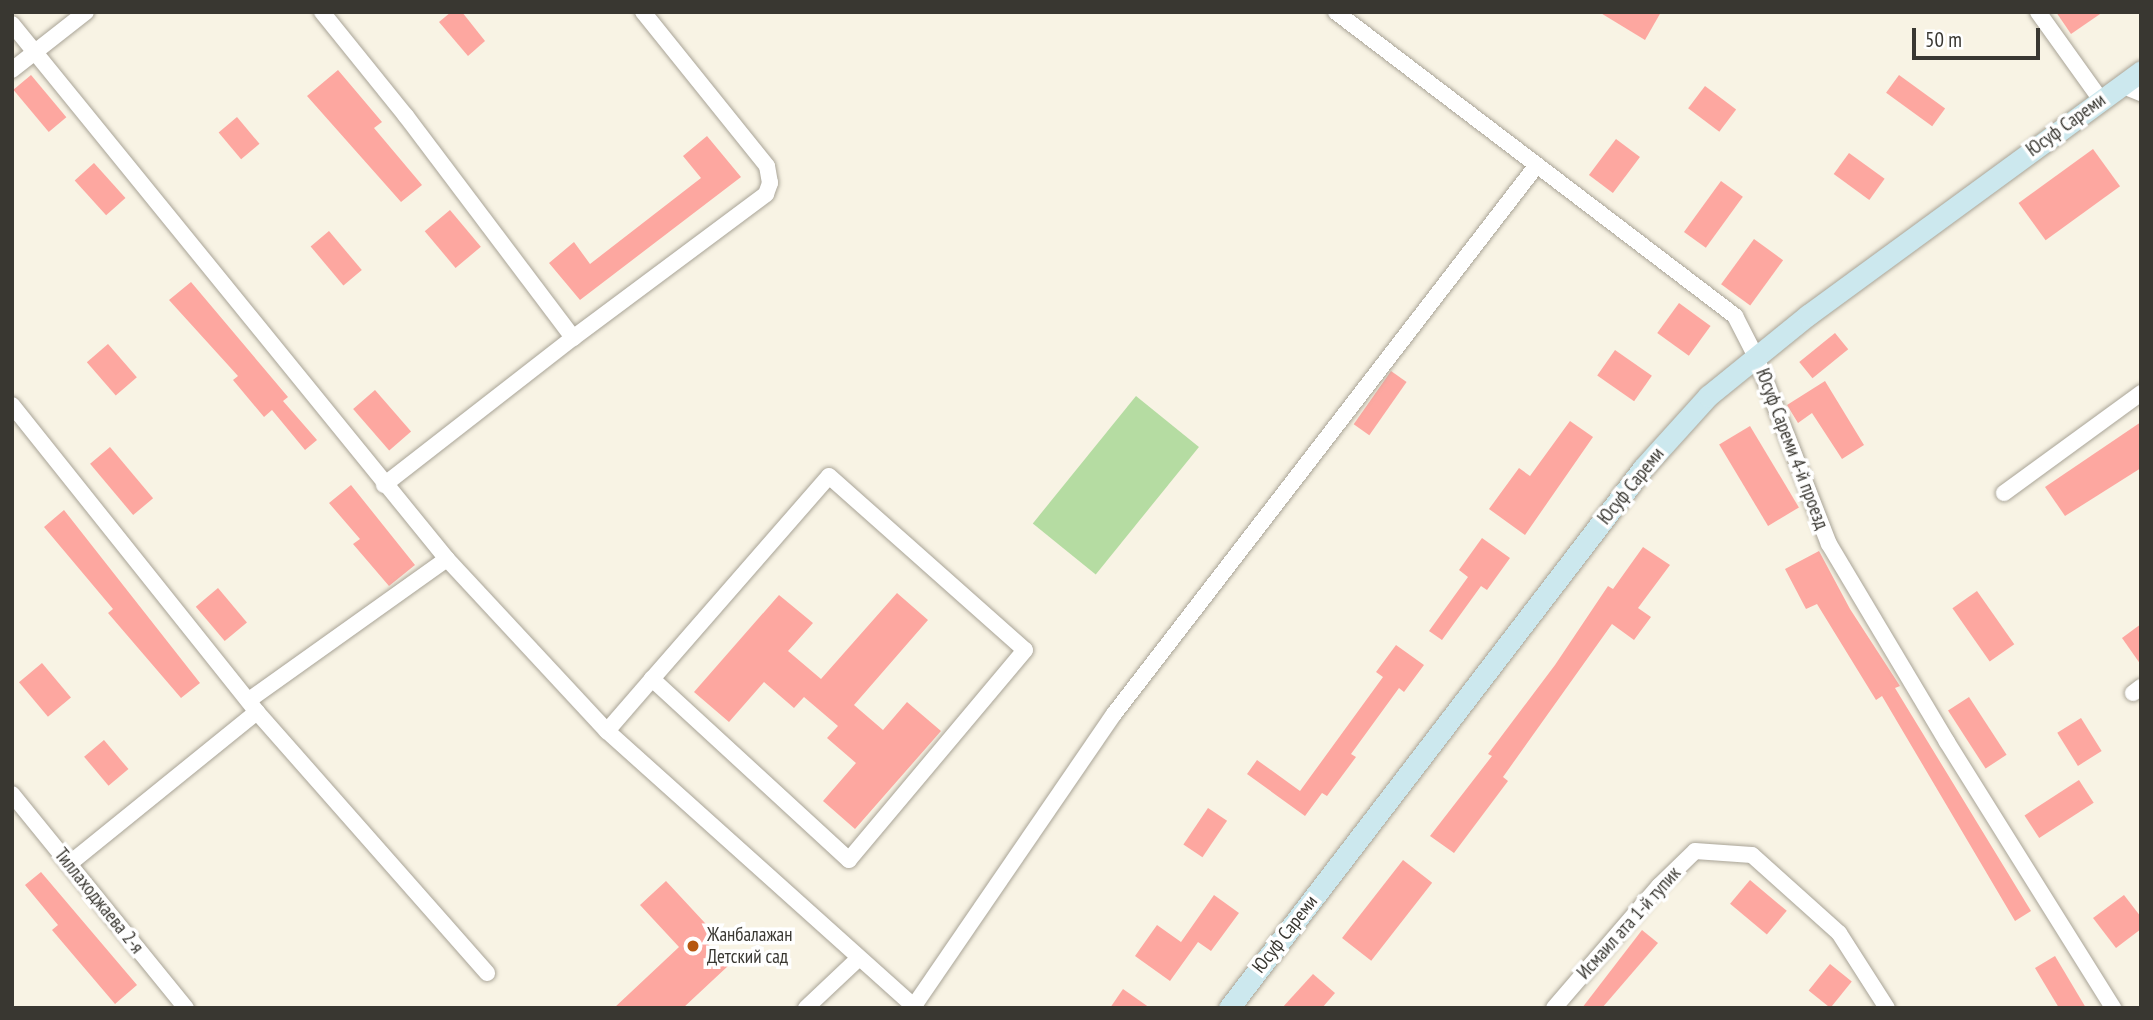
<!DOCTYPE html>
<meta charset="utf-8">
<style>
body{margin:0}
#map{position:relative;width:2153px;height:1020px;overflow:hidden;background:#f8f3e4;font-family:"PT Sans Narrow",sans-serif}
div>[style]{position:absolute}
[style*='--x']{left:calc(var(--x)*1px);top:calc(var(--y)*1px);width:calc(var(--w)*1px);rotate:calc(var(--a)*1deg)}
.green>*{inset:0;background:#b5dca2;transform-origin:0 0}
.building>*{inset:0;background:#fda7a0;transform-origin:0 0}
.roads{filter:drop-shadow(0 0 2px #a9a497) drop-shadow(0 0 2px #a9a497)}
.minor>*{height:16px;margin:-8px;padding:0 8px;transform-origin:8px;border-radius:8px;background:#fff}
.secondary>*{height:21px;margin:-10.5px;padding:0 10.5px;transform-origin:10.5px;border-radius:10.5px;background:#cce8ee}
.dots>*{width:19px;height:19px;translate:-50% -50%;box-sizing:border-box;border:4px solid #fff;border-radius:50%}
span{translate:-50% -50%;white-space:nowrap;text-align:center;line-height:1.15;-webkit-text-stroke:7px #fff;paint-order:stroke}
.street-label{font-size:19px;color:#393731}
.poi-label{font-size:19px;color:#393731}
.left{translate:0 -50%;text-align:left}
.frame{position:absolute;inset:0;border:14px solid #393731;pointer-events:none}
.scale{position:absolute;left:1912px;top:28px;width:128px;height:32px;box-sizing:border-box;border:4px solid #393731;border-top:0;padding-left:9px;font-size:21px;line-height:24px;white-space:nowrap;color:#393731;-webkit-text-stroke:5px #fff;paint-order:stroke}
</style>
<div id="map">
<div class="green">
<i style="left:1136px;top:396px;width:81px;height:164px;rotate:39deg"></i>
</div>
<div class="building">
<i style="clip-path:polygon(451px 12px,462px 12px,485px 41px,468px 56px,439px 22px)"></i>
<i style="clip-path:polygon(1599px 12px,1661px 12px,1645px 40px)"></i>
<i style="clip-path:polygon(2056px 12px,2103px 12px,2071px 34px)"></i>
<i style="clip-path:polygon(338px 70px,382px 122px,374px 128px,422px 185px,401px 202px,307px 96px)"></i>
<i style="left:31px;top:75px;width:55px;height:23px;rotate:50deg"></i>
<i style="left:1899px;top:75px;width:57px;height:22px;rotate:36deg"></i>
<i style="left:1705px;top:86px;width:39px;height:28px;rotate:37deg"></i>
<i style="left:237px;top:117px;width:35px;height:24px;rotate:50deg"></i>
<i style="clip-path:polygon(707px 136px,741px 177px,580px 300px,549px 263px,574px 242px,590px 264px,701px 178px,683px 156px)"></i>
<i style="left:1616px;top:139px;width:30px;height:45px;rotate:37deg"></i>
<i style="left:2093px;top:149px;width:46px;height:92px;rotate:54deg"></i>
<i style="left:1849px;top:153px;width:44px;height:26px;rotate:36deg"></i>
<i style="left:94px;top:163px;width:47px;height:26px;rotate:48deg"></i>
<i style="left:1721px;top:181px;width:27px;height:63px;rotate:36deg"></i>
<i style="left:450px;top:210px;width:48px;height:33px;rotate:50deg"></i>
<i style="left:329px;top:231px;width:51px;height:24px;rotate:50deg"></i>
<i style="left:1754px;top:239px;width:36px;height:56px;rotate:36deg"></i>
<i style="clip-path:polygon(191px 282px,288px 397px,283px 401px,317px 440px,305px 450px,272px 410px,264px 417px,233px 380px,238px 376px,169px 300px)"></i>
<i style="left:1679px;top:303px;width:39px;height:37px;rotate:36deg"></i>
<i style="left:1835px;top:333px;width:21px;height:46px;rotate:51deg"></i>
<i style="left:108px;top:344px;width:44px;height:28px;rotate:49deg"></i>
<i style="left:1615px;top:350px;width:45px;height:31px;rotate:35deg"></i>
<i style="left:1391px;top:371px;width:19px;height:65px;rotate:35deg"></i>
<i style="clip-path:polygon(1825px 381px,1864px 445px,1842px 459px,1812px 413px,1798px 423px,1787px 405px)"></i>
<i style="left:375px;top:390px;width:55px;height:29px;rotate:49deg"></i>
<i style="clip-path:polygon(1570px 421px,1593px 437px,1525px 535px,1489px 509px,1519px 468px,1530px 476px)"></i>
<i style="clip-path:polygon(2141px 422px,2141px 468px,2065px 516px,2045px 487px)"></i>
<i style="left:1750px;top:426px;width:95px;height:36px;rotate:59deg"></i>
<i style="left:110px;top:447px;width:67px;height:26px;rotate:50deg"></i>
<i style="clip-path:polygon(351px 485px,415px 565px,389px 586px,353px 544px,360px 539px,329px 503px)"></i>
<i style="clip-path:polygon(64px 510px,200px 683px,181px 698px,108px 613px,113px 609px,44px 527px)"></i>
<i style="clip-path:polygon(1482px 538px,1510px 558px,1487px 590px,1481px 586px,1442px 640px,1429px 631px,1468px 577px,1459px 570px)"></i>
<i style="clip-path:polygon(1643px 547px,1670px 565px,1638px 608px,1651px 617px,1634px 640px,1612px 624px,1503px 777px,1508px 781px,1454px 853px,1430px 836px,1492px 756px,1488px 754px,1555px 665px,1608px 586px,1613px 589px)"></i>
<i style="clip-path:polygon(1819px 551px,1850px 609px,1900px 686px,1895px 688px,2031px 911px,2015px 921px,1882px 696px,1876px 700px,1817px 604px,1806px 609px,1785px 569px)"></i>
<i style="left:218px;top:588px;width:45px;height:29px;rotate:50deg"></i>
<i style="left:1977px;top:591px;width:65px;height:30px;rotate:55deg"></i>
<i style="clip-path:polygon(897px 593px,928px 620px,854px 705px,883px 730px,907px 702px,941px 731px,855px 829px,823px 801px,856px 763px,827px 738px,838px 726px,804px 697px,794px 708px,764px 682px,729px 722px,694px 692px,779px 595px,813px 623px,788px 651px,821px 679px)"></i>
<i style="clip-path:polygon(2141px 624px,2141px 665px,2122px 638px)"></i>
<i style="clip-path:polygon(1396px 645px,1424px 665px,1404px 692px,1399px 688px,1351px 754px,1356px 757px,1327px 796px,1322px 793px,1305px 816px,1247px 774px,1257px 760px,1300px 791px,1383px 677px,1376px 672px)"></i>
<i style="left:42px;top:663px;width:45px;height:30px;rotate:50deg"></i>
<i style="left:1969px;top:697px;width:69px;height:25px;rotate:57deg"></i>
<i style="left:2081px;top:718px;width:39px;height:28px;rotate:58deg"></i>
<i style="left:104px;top:740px;width:38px;height:26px;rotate:50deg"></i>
<i style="left:2079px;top:780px;width:27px;height:65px;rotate:57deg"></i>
<i style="left:1208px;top:808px;width:23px;height:44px;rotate:34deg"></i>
<i style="left:1403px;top:860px;width:37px;height:99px;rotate:38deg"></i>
<i style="clip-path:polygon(41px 872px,137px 985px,115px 1004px,52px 930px,58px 925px,25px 885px)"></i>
<i style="left:1750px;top:880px;width:48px;height:31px;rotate:40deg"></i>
<i style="clip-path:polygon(666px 881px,717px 936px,708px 944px,728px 966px,683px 1008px,614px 1008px,679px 947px,640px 905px)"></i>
<i style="clip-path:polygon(1214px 895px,1239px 913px,1211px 951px,1198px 942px,1170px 981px,1135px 956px,1157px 925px,1181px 942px)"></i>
<i style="clip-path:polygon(2124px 895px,2141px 917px,2141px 929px,2116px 948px,2093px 918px)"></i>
<i style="clip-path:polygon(1642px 930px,1658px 943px,1602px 1008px,1582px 1008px)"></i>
<i style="clip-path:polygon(2055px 956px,2086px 1008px,2059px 1008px,2035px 968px)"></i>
<i style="left:1830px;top:964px;width:28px;height:34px;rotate:39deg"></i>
<i style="clip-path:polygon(1313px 974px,1335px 993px,1322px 1008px,1282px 1008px)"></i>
<i style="clip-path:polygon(1123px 989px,1150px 1008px,1110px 1008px)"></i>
</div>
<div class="roads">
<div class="minor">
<i style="--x:322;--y:12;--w:134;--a:51.1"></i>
<i style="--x:406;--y:116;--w:278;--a:53"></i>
<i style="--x:1336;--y:12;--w:502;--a:37.3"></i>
<i style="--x:1735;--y:316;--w:46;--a:62.9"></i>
<i style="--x:1756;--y:357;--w:201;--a:68.7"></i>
<i style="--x:1829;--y:544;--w:230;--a:59.2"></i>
<i style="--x:1947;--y:742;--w:314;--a:58"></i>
<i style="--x:2038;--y:12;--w:108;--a:54.4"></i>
<i style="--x:12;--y:24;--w:690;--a:50.89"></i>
<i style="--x:447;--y:559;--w:235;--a:47.1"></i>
<i style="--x:607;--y:731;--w:415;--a:41.9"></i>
<i style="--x:12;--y:70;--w:94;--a:-38.1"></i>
<i style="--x:2121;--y:85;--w:22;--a:22"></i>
<i style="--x:12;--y:405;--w:393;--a:51.4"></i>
<i style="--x:257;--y:712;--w:348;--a:48.6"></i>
<i style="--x:384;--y:485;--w:239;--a:-37.9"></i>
<i style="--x:573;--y:338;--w:241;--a:-36.7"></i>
<i style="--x:766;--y:194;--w:12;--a:-70"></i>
<i style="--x:770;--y:183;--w:17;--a:-100"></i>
<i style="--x:767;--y:166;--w:198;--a:-128.8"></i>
<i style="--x:2004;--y:493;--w:170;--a:-36.1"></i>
<i style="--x:2133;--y:693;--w:10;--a:-37"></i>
<i style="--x:249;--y:700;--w:243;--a:-35.5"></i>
<i style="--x:607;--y:731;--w:69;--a:-49.1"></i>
<i style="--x:652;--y:679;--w:269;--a:-48.9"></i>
<i style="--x:829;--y:476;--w:262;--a:41.6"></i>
<i style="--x:1025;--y:650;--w:274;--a:130"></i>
<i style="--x:849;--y:860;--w:268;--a:-137.4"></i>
<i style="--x:12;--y:794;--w:276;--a:50.9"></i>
<i style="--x:69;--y:864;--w:242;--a:-39"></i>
<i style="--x:914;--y:1006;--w:354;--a:-55.6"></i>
<i style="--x:1114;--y:714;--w:693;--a:-52.39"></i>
<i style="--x:806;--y:1008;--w:73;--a:-43.3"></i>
<i style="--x:1554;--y:1008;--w:161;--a:-49.3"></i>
<i style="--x:1659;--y:886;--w:50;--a:-44.2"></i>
<i style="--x:1695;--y:851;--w:57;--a:4"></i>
<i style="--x:1752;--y:855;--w:117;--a:41.9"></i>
<i style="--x:1839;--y:933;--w:89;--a:57.4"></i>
</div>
<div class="secondary">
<i style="--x:1229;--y:1008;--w:680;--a:-52.52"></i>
<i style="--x:1643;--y:468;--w:97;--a:-47.9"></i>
<i style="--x:1708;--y:396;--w:129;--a:-39"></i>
<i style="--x:1808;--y:315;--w:413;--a:-36.2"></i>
</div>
</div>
<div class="dots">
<i style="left:693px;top:946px;background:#b65710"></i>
</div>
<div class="street-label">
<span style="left:2066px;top:125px;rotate:-36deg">Юсуф Сареми</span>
<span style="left:1792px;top:449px;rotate:69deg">Юсуф Сареми 4-й проезд</span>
<span style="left:1631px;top:486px;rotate:-51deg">Юсуф Сареми</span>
<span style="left:99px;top:901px;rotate:51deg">Тиллаходжаева 2-я</span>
<span style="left:1629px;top:923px;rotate:-48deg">Исмаил ата 1-й тупик</span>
<span style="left:1285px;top:934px;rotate:-52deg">Юсуф Сареми</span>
</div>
<div class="poi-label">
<span class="left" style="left:707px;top:946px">Жанбалажан<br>Детский сад</span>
</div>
<div class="frame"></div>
<div class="scale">50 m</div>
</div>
